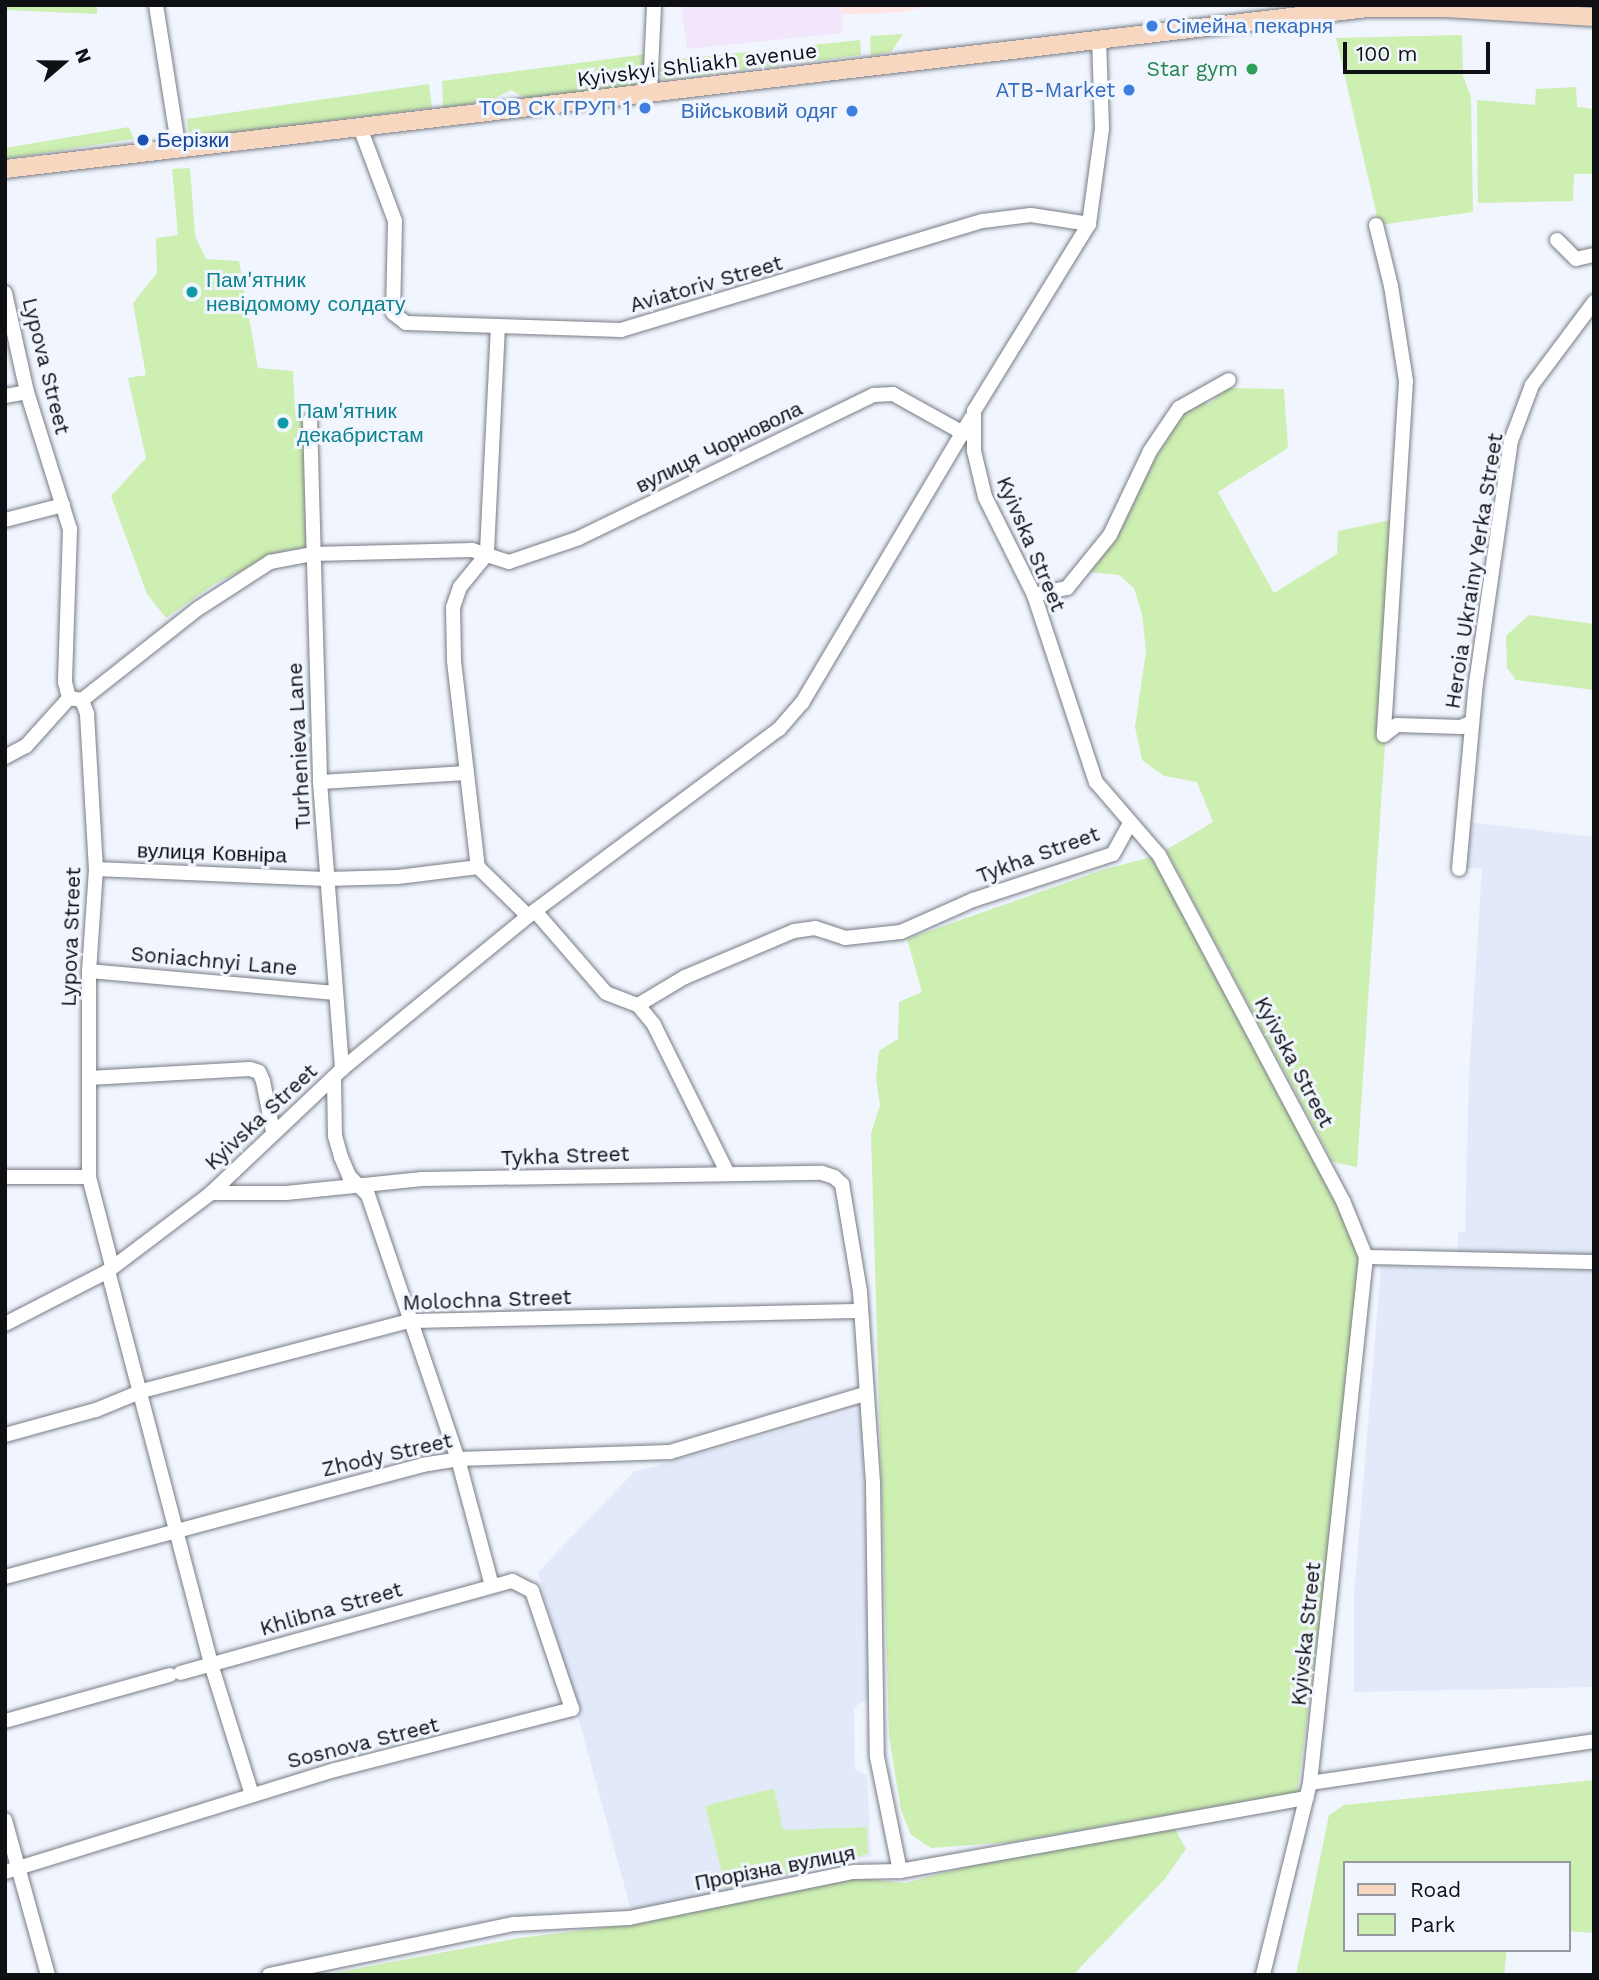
<!DOCTYPE html>
<meta charset="utf-8">
<style>
body{margin:0}
#map{position:relative;width:1599px;height:1980px;overflow:hidden;background:#f0f5fe;font-family:"Work Sans",sans-serif}
div>[style]{position:absolute}
[style*='--x']{left:calc(var(--x)*1px);top:calc(var(--y)*1px);width:calc(var(--w)*1px);rotate:calc(var(--a)*1deg)}
.commercial>*{inset:0;background:#ffe4e3}
.built>*{inset:0;background:#e2eafa}
.education>*{inset:0;background:#f2e6fa}
.green>*{inset:0;background:#ceefb2}
.roads{filter:drop-shadow(0 0 2px #787c85) drop-shadow(0 0 2px #787c85)}
.minor>*{height:14px;margin:-7px;padding:0 7px;transform-origin:7px;border-radius:7px;background:#fff}
.major>*{height:18px;margin:-9px;padding:0 9px;transform-origin:9px;border-radius:9px;background:#f8d7c1}
.dots>*{width:19px;height:19px;translate:-50% -50%;box-sizing:border-box;border:4px solid #f0f5fe;border-radius:50%}
span{translate:-50% -50%;white-space:nowrap;text-align:center;line-height:1.15;-webkit-text-stroke:6px #f0f5fe;paint-order:stroke}
.shop-label{font-size:21px;color:#366cbe}
.left{translate:0 -50%;text-align:left}
.right{translate:-100% -50%;text-align:right}
.street-label{font-size:21px;color:#0f1013}
.leisure-label{font-size:21px;color:#27864d}
.transit-label{font-size:21px;color:#164399}
.culture-label{font-size:21px;color:#0d838f}
.frame{position:absolute;inset:0;border:7px solid #0f1013;pointer-events:none}
.legend{position:absolute;left:1343px;top:1861px;width:228px;height:91px;box-sizing:border-box;background:#f0f5fe;border:2px solid #9699a0;margin:0;padding:9px 12px;list-style:none;font-size:21px;color:#0f1013}
.legend li{display:flex;align-items:center;gap:14px;height:35px}
.legend b{width:35px;border:2px solid #9699a0}
.north{position:absolute;left:28px;top:28px;width:70px;height:70px;-webkit-text-stroke:5px #f0f5fe;paint-order:stroke;rotate:70deg;font-size:19px;font-weight:700;line-height:28px;text-align:center;color:#0f1013}
.north::after{content:'';display:block;margin:auto;width:24px;height:32px;background:#0f1013;clip-path:polygon(50% 0,100% 100%,50% 72%,0 100%)}
.scale{position:absolute;left:1343px;top:42px;width:147px;height:32px;box-sizing:border-box;border:4px solid #0f1013;border-top:0;padding-left:9px;font-size:21px;line-height:24px;white-space:nowrap;color:#0f1013;-webkit-text-stroke:5px #f0f5fe;paint-order:stroke}
</style>
<div id="map">
<div class="commercial">
<i style="clip-path:polygon(841px 5px,933px 5px,902px 12px,855px 14px,842px 14px)"></i>
</div>
<div class="built">
<i style="clip-path:polygon(1467px 822px,1594px 837px,1594px 1256px,1458px 1252px,1458px 1232px,1465px 1232px,1469px 1074px,1482px 869px,1463px 867px)"></i>
<i style="clip-path:polygon(1381px 1266px,1594px 1271px,1594px 1687px,1354px 1692px,1354px 1595px)"></i>
<i style="clip-path:polygon(861px 1408px,873px 1696px,854px 1707px,855px 1769px,867px 1775px,871px 1856px,632px 1913px,538px 1572px,634px 1472px)"></i>
</div>
<div class="education">
<i style="clip-path:polygon(681px 5px,841px 5px,843px 33px,687px 49px)"></i>
</div>
<div class="green">
<i style="clip-path:polygon(5px 5px,97px 5px,97px 14px,5px 10px)"></i>
<i style="clip-path:polygon(903px 34px,892px 51px,871px 56px,870px 36px)"></i>
<i style="clip-path:polygon(1462px 35px,1463px 76px,1471px 97px,1473px 212px,1379px 225px,1336px 38px)"></i>
<i style="clip-path:polygon(860px 40px,861px 55px,664px 80px,659px 72px,661px 61px)"></i>
<i style="clip-path:polygon(647px 54px,644px 78px,635px 86px,527px 99px,511px 90px,489px 101px,443px 108px,442px 81px)"></i>
<i style="clip-path:polygon(429px 84px,432px 108px,200px 137px,188px 131px,187px 119px)"></i>
<i style="clip-path:polygon(1576px 87px,1577px 107px,1594px 109px,1594px 174px,1574px 174px,1573px 201px,1478px 203px,1477px 100px,1535px 105px,1536px 89px)"></i>
<i style="clip-path:polygon(129px 127px,134px 139px,5px 159px,5px 148px)"></i>
<i style="clip-path:polygon(190px 168px,195px 236px,206px 259px,239px 261px,258px 368px,293px 371px,295px 412px,304px 412px,307px 547px,283px 551px,214px 584px,166px 618px,147px 594px,111px 496px,146px 458px,128px 378px,146px 375px,133px 303px,157px 273px,156px 238px,178px 235px,172px 169px)"></i>
<i style="clip-path:polygon(1227px 388px,1284px 389px,1288px 448px,1218px 492px,1274px 593px,1337px 554px,1338px 531px,1400px 518px,1357px 1167px,1333px 1162px,1166px 850px,1213px 822px,1197px 782px,1164px 776px,1142px 760px,1135px 727px,1146px 651px,1142px 614px,1134px 588px,1119px 575px,1089px 572px,1183px 412px,1200px 400px,1209px 404px)"></i>
<i style="clip-path:polygon(1529px 615px,1594px 624px,1594px 690px,1516px 680px,1507px 668px,1506px 636px)"></i>
<i style="clip-path:polygon(1159px 855px,1366px 1257px,1364px 1298px,1297px 1793px,1012px 1842px,931px 1848px,911px 1835px,901px 1810px,889px 1736px,871px 1134px,880px 1105px,876px 1078px,879px 1051px,898px 1039px,899px 1002px,922px 992px,907px 939px,1102px 870px)"></i>
<i style="clip-path:polygon(1594px 1780px,1594px 1933px,1569px 1931px,1569px 1863px,1345px 1863px,1345px 1950px,1507px 1950px,1504px 1975px,1296px 1975px,1329px 1815px,1344px 1805px)"></i>
<i style="clip-path:polygon(774px 1788px,783px 1830px,867px 1827px,868px 1854px,726px 1889px,705px 1806px)"></i>
<i style="clip-path:polygon(1174px 1827px,1186px 1849px,1164px 1880px,1073px 1975px,323px 1975px,519px 1938px,635px 1924px,857px 1878px,905px 1883px,1013px 1855px)"></i>
</div>
<div class="roads">
<div class="minor">
<i style="--x:156;--y:5;--w:147;--a:81"></i>
<i style="--x:1099;--y:38;--w:91;--a:88.1"></i>
<i style="--x:1102;--y:129;--w:96;--a:97.8"></i>
<i style="--x:1089;--y:224;--w:220;--a:121.6"></i>
<i style="--x:974;--y:411;--w:40;--a:90"></i>
<i style="--x:974;--y:451;--w:47;--a:76.6"></i>
<i style="--x:985;--y:497;--w:110;--a:63.4"></i>
<i style="--x:1034;--y:595;--w:197;--a:71.7"></i>
<i style="--x:1096;--y:782;--w:96;--a:49.2"></i>
<i style="--x:1159;--y:855;--w:392;--a:62"></i>
<i style="--x:1343;--y:1201;--w:61;--a:67.7"></i>
<i style="--x:1366;--y:1257;--w:529;--a:96.08"></i>
<i style="--x:1310;--y:1783;--w:198;--a:103.8"></i>
<i style="--x:650;--y:91;--w:86;--a:-87.3"></i>
<i style="--x:361;--y:130;--w:97;--a:69.5"></i>
<i style="--x:395;--y:221;--w:92;--a:91.2"></i>
<i style="--x:393;--y:313;--w:16;--a:38"></i>
<i style="--x:406;--y:323;--w:215;--a:1.9"></i>
<i style="--x:621;--y:330;--w:378;--a:-16.8"></i>
<i style="--x:983;--y:221;--w:48;--a:-7.1"></i>
<i style="--x:1031;--y:215;--w:59;--a:8.8"></i>
<i style="--x:1376;--y:225;--w:63;--a:76.2"></i>
<i style="--x:1391;--y:286;--w:96;--a:81"></i>
<i style="--x:1406;--y:381;--w:355;--a:93.6"></i>
<i style="--x:1384;--y:735;--w:16;--a:-38"></i>
<i style="--x:1397;--y:725;--w:64;--a:1.8"></i>
<i style="--x:1461;--y:727;--w:12;--a:-24"></i>
<i style="--x:1557;--y:240;--w:27;--a:45"></i>
<i style="--x:1576;--y:259;--w:18;--a:-13"></i>
<i style="--x:5;--y:293;--w:101;--a:77.5"></i>
<i style="--x:27;--y:392;--w:144;--a:72.6"></i>
<i style="--x:70;--y:529;--w:153;--a:91.9"></i>
<i style="--x:65;--y:682;--w:16;--a:76"></i>
<i style="--x:498;--y:326;--w:228;--a:92.8"></i>
<i style="--x:487;--y:554;--w:43;--a:129.3"></i>
<i style="--x:460;--y:587;--w:21;--a:109"></i>
<i style="--x:453;--y:607;--w:54;--a:88.9"></i>
<i style="--x:454;--y:661;--w:207;--a:83.4"></i>
<i style="--x:478;--y:867;--w:70;--a:44.4"></i>
<i style="--x:5;--y:396;--w:22;--a:-10"></i>
<i style="--x:310;--y:420;--w:362;--a:88.4"></i>
<i style="--x:320;--y:782;--w:288;--a:85.6"></i>
<i style="--x:5;--y:520;--w:60;--a:-14.5"></i>
<i style="--x:1034;--y:595;--w:34;--a:-12"></i>
<i style="--x:1067;--y:588;--w:68;--a:-50.9"></i>
<i style="--x:1110;--y:535;--w:93;--a:-64.5"></i>
<i style="--x:1150;--y:451;--w:52;--a:-56"></i>
<i style="--x:1179;--y:408;--w:57;--a:-29.2"></i>
<i style="--x:82;--y:700;--w:15;--a:70"></i>
<i style="--x:87;--y:714;--w:155;--a:86.7"></i>
<i style="--x:96;--y:869;--w:102;--a:93.9"></i>
<i style="--x:89;--y:971;--w:206;--a:90"></i>
<i style="--x:89;--y:1177;--w:92;--a:75.5"></i>
<i style="--x:5;--y:757;--w:24;--a:-28"></i>
<i style="--x:26;--y:746;--w:64;--a:-48.1"></i>
<i style="--x:69;--y:698;--w:13;--a:9"></i>
<i style="--x:82;--y:700;--w:149;--a:-38.2"></i>
<i style="--x:199;--y:608;--w:85;--a:-32.9"></i>
<i style="--x:270;--y:562;--w:44;--a:-10.5"></i>
<i style="--x:313;--y:554;--w:159;--a:-1.4"></i>
<i style="--x:472;--y:550;--w:39;--a:18"></i>
<i style="--x:509;--y:562;--w:74;--a:-18.9"></i>
<i style="--x:579;--y:538;--w:328;--a:-25.9"></i>
<i style="--x:874;--y:395;--w:19;--a:-3"></i>
<i style="--x:893;--y:394;--w:82;--a:29.1"></i>
<i style="--x:320;--y:782;--w:147;--a:-3.5"></i>
<i style="--x:96;--y:869;--w:230;--a:2.5"></i>
<i style="--x:326;--y:879;--w:72;--a:-1.6"></i>
<i style="--x:398;--y:877;--w:81;--a:-7.1"></i>
<i style="--x:1459;--y:869;--w:187;--a:-84.8"></i>
<i style="--x:1476;--y:683;--w:245;--a:-81.8"></i>
<i style="--x:1511;--y:441;--w:60;--a:-69.4"></i>
<i style="--x:1532;--y:385;--w:104;--a:-53.2"></i>
<i style="--x:535;--y:911;--w:108;--a:49.1"></i>
<i style="--x:606;--y:993;--w:34;--a:21"></i>
<i style="--x:638;--y:1005;--w:26;--a:51"></i>
<i style="--x:654;--y:1025;--w:166;--a:63.6"></i>
<i style="--x:89;--y:971;--w:246;--a:5.1"></i>
<i style="--x:638;--y:1005;--w:55;--a:-30.8"></i>
<i style="--x:685;--y:977;--w:118;--a:-22.9"></i>
<i style="--x:794;--y:931;--w:21;--a:-8"></i>
<i style="--x:815;--y:928;--w:32;--a:18"></i>
<i style="--x:845;--y:938;--w:56;--a:-6.1"></i>
<i style="--x:901;--y:932;--w:79;--a:-24"></i>
<i style="--x:973;--y:900;--w:147;--a:-18.2"></i>
<i style="--x:1113;--y:854;--w:33;--a:-61"></i>
<i style="--x:89;--y:1078;--w:161;--a:-3.2"></i>
<i style="--x:250;--y:1069;--w:9;--a:18"></i>
<i style="--x:259;--y:1072;--w:10;--a:66"></i>
<i style="--x:263;--y:1081;--w:51;--a:78.7"></i>
<i style="--x:334;--y:1079;--w:57;--a:89"></i>
<i style="--x:335;--y:1136;--w:22;--a:74"></i>
<i style="--x:341;--y:1157;--w:21;--a:67"></i>
<i style="--x:349;--y:1176;--w:27;--a:45"></i>
<i style="--x:368;--y:1195;--w:279;--a:71.2"></i>
<i style="--x:458;--y:1459;--w:131;--a:75"></i>
<i style="--x:5;--y:1177;--w:84;--a:0"></i>
<i style="--x:211;--y:1193;--w:75;--a:0"></i>
<i style="--x:286;--y:1193;--w:137;--a:-5.9"></i>
<i style="--x:422;--y:1179;--w:400;--a:-0.9"></i>
<i style="--x:822;--y:1173;--w:13;--a:18"></i>
<i style="--x:834;--y:1177;--w:11;--a:41"></i>
<i style="--x:842;--y:1184;--w:109;--a:80.5"></i>
<i style="--x:860;--y:1292;--w:192;--a:86.1"></i>
<i style="--x:873;--y:1484;--w:273;--a:89.2"></i>
<i style="--x:877;--y:1757;--w:116;--a:78.6"></i>
<i style="--x:1366;--y:1257;--w:228;--a:1.3"></i>
<i style="--x:108;--y:1271;--w:406;--a:75.3"></i>
<i style="--x:211;--y:1664;--w:137;--a:72.6"></i>
<i style="--x:5;--y:1324;--w:116;--a:-27.2"></i>
<i style="--x:108;--y:1271;--w:129;--a:-37.1"></i>
<i style="--x:211;--y:1193;--w:180;--a:-43.4"></i>
<i style="--x:342;--y:1069;--w:241;--a:-39.4"></i>
<i style="--x:528;--y:916;--w:313;--a:-36.7"></i>
<i style="--x:779;--y:729;--w:35;--a:-49"></i>
<i style="--x:802;--y:703;--w:331;--a:-59.3"></i>
<i style="--x:5;--y:1435;--w:94;--a:-15.4"></i>
<i style="--x:96;--y:1410;--w:50;--a:-22.4"></i>
<i style="--x:142;--y:1391;--w:276;--a:-14.7"></i>
<i style="--x:409;--y:1321;--w:450;--a:-1.3"></i>
<i style="--x:5;--y:1577;--w:432;--a:-15"></i>
<i style="--x:422;--y:1465;--w:36;--a:-9"></i>
<i style="--x:458;--y:1459;--w:212;--a:-1.9"></i>
<i style="--x:670;--y:1452;--w:203;--a:-16.6"></i>
<i style="--x:5;--y:1721;--w:171;--a:-15.6"></i>
<i style="--x:1310;--y:1783;--w:287;--a:-8.4"></i>
<i style="--x:5;--y:1820;--w:161;--a:74.5"></i>
<i style="--x:5;--y:1872;--w:345;--a:-17.2"></i>
<i style="--x:335;--y:1770;--w:245;--a:-14.4"></i>
<i style="--x:572;--y:1709;--w:125;--a:-108.7"></i>
<i style="--x:532;--y:1591;--w:22;--a:-153"></i>
<i style="--x:512;--y:1581;--w:344;--a:164.5"></i>
<i style="--x:269;--y:1975;--w:250;--a:-11.8"></i>
<i style="--x:514;--y:1924;--w:115;--a:-3"></i>
<i style="--x:629;--y:1918;--w:230;--a:-11.6"></i>
<i style="--x:854;--y:1872;--w:46;--a:-1.2"></i>
<i style="--x:900;--y:1871;--w:413;--a:-10.2"></i>
</div>
<div class="major">
<i style="--x:5;--y:169;--w:1371;--a:-6.74"></i>
<i style="--x:1367;--y:8;--w:79;--a:0"></i>
<i style="--x:1446;--y:8;--w:148;--a:3.5"></i>
</div>
</div>
<div class="dots">
<i style="left:1152px;top:26px;background:#3f7fe0"></i>
<i style="left:1252px;top:69px;background:#2e9e5b"></i>
<i style="left:1129px;top:90px;background:#3f7fe0"></i>
<i style="left:645px;top:108px;background:#3f7fe0"></i>
<i style="left:852px;top:111px;background:#3f7fe0"></i>
<i style="left:143px;top:140px;background:#1a4fb4"></i>
<i style="left:192px;top:292px;background:#0f9aa8"></i>
<i style="left:283px;top:423px;background:#0f9aa8"></i>
</div>
<div class="shop-label">
<span class="left" style="left:1166px;top:26px">Сімейна пекарня</span>
<span class="right" style="left:1115px;top:90px">ATB-Market</span>
<span class="right" style="left:631px;top:108px">ТОВ СК ГРУП 1</span>
<span class="right" style="left:838px;top:111px">Військовий одяг</span>
</div>
<div class="street-label">
<span style="left:697px;top:65px;rotate:-7deg">Kyivskyi Shliakh avenue</span>
<span style="left:706px;top:284px;rotate:-16deg">Aviatoriv Street</span>
<span style="left:46px;top:366px;rotate:76deg">Lypova Street</span>
<span style="left:719px;top:447px;rotate:-26deg">вулиця Чорновола</span>
<span style="left:1031px;top:544px;rotate:67deg">Kyivska Street</span>
<span style="left:1474px;top:571px;rotate:-81deg">Heroia Ukrainy Yerka Street</span>
<span style="left:299px;top:746px;rotate:-93deg">Turhenieva Lane</span>
<span style="left:212px;top:853px;rotate:2deg">вулиця Ковніра</span>
<span style="left:1038px;top:855px;rotate:-20deg">Tykha Street</span>
<span style="left:71px;top:937px;rotate:-88deg">Lypova Street</span>
<span style="left:214px;top:961px;rotate:5deg">Soniachnyi Lane</span>
<span style="left:1294px;top:1062px;rotate:62deg">Kyivska Street</span>
<span style="left:261px;top:1117px;rotate:-43deg">Kyivska Street</span>
<span style="left:565px;top:1156px;rotate:-2deg">Tykha Street</span>
<span style="left:487px;top:1300px;rotate:-2deg">Molochna Street</span>
<span style="left:387px;top:1455px;rotate:-13deg">Zhody Street</span>
<span style="left:331px;top:1609px;rotate:-16deg">Khlibna Street</span>
<span style="left:1306px;top:1634px;rotate:-84deg">Kyivska Street</span>
<span style="left:363px;top:1743px;rotate:-14deg">Sosnova Street</span>
<span style="left:775px;top:1868px;rotate:-11deg">Прорізна вулиця</span>
</div>
<div class="leisure-label">
<span class="right" style="left:1238px;top:69px">Star gym</span>
</div>
<div class="transit-label">
<span class="left" style="left:157px;top:140px">Берізки</span>
</div>
<div class="culture-label">
<span class="left" style="left:206px;top:292px">Пам'ятник<br>невідомому солдату</span>
<span class="left" style="left:297px;top:423px">Пам'ятник<br>декабристам</span>
</div>
<div class="frame"></div>
<ul class="legend">
<li><b style="height:9px;background:#f8d7c1"></b>Road</li>
<li><b style="height:19px;background:#ceefb2"></b>Park</li>
</ul>
<div class="north">N</div>
<div class="scale">100 m</div>
</div>
